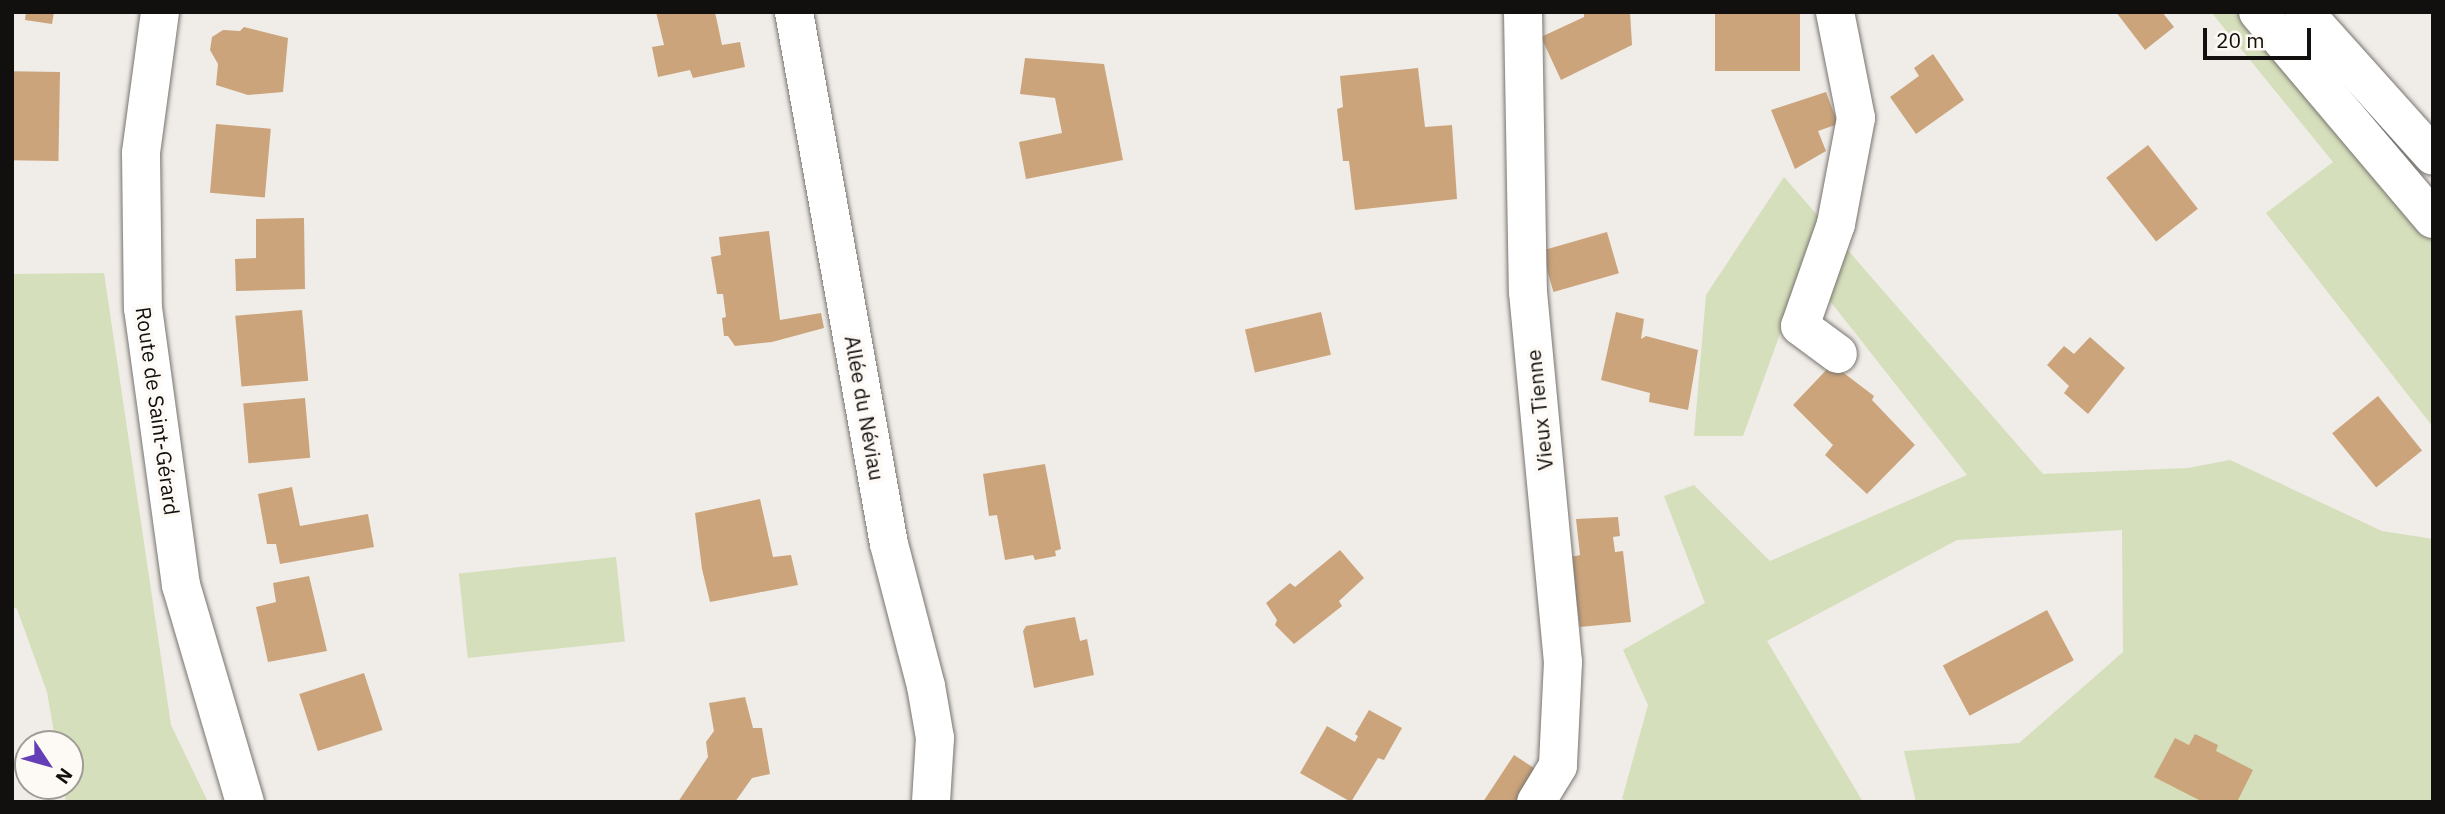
<!DOCTYPE html>
<meta charset="utf-8">
<style>
body{margin:0}
#map{position:relative;width:2445px;height:814px;overflow:hidden;background:#f0ece7;font-family:"IBM Plex Sans",sans-serif}
div>[style]{position:absolute}
[style*='--x']{left:calc(var(--x)*1px);top:calc(var(--y)*1px);width:calc(var(--w)*1px);rotate:calc(var(--a)*1deg)}
.green>*{inset:0;background:#d5dfbb;transform-origin:0 0}
.building>*{inset:0;background:#cba47b;transform-origin:0 0}
.roads{filter:drop-shadow(0 0 2px #787470) drop-shadow(0 0 2px #787470)}
.minor>*{height:38px;margin:-19px;padding:0 19px;transform-origin:19px;border-radius:19px;background:#fff}
.major>*{height:38px;margin:-19px;padding:0 19px;transform-origin:19px;border-radius:19px;background:#fff}
span{translate:-50% -50%;white-space:nowrap;text-align:center;line-height:1.15;-webkit-text-stroke:7px #fdf9f4;paint-order:stroke}
.street-label{font-size:21px;color:#12100f}
.frame{position:absolute;inset:0;border:14px solid #12100f;pointer-events:none}
.north{position:absolute;left:14px;top:730px;width:70px;height:70px;box-sizing:border-box;background:#fdf9f4;border:2px solid #9f9c98;border-radius:50%;rotate:126deg;font-size:19px;font-weight:700;line-height:28px;text-align:center;color:#12100f}
.north::after{content:'';display:block;margin:auto;width:24px;height:32px;background:#633eb6;clip-path:polygon(50% 0,100% 100%,50% 72%,0 100%)}
.scale{position:absolute;left:2203px;top:28px;width:108px;height:32px;box-sizing:border-box;border:4px solid #12100f;border-top:0;padding-left:9px;font-size:21px;line-height:24px;white-space:nowrap;color:#12100f;-webkit-text-stroke:5px #fdf9f4;paint-order:stroke}
</style>
<div id="map">
<div class="green">
<i style="clip-path:polygon(2211px 12px,2279px 12px,2433px 191px,2433px 427px,2266px 213px,2333px 162px)"></i>
<i style="clip-path:polygon(1784px 177px,2043px 474px,2188px 468px,2230px 460px,2382px 531px,2433px 539px,2433px 802px,1916px 802px,1904px 751px,2019px 743px,2123px 652px,2122px 530px,1957px 540px,1767px 641px,1863px 802px,1632px 802px,1622px 799px,1648px 705px,1623px 650px,1705px 603px,1664px 496px,1694px 485px,1770px 561px,1967px 475px,1804px 268px,1743px 436px,1694px 436px,1706px 295px)"></i>
<i style="clip-path:polygon(104px 273px,171px 725px,208px 802px,66px 802px,63px 786px,70px 786px,70px 744px,56px 744px,47px 692px,17px 609px,12px 606px,12px 274px)"></i>
<i style="left:616px;top:557px;width:85px;height:158px;rotate:84deg"></i>
</div>
<div class="building">
<i style="clip-path:polygon(26px 12px,54px 12px,52px 24px,25px 20px)"></i>
<i style="clip-path:polygon(656px 12px,715px 12px,722px 45px,740px 42px,745px 67px,693px 78px,690px 70px,658px 77px,652px 47px,664px 45px)"></i>
<i style="clip-path:polygon(1584px 12px,1630px 12px,1632px 45px,1561px 80px,1541px 37px,1584px 17px)"></i>
<i style="left:1715px;top:12px;width:85px;height:59px"></i>
<i style="clip-path:polygon(2116px 12px,2162px 12px,2174px 27px,2145px 50px)"></i>
<i style="clip-path:polygon(244px 27px,288px 38px,283px 92px,248px 95px,216px 85px,218px 64px,210px 50px,212px 37px,223px 30px,240px 31px)"></i>
<i style="clip-path:polygon(1933px 54px,1964px 100px,1916px 134px,1890px 97px,1919px 76px,1914px 68px)"></i>
<i style="clip-path:polygon(1025px 58px,1104px 64px,1123px 160px,1026px 179px,1019px 142px,1062px 133px,1055px 98px,1020px 94px)"></i>
<i style="clip-path:polygon(1418px 68px,1425px 127px,1452px 125px,1457px 199px,1355px 210px,1349px 161px,1343px 161px,1337px 109px,1343px 107px,1340px 76px)"></i>
<i style="left:60px;top:72px;width:89px;height:48px;rotate:91deg"></i>
<i style="clip-path:polygon(1826px 92px,1838px 124px,1818px 131px,1826px 151px,1795px 169px,1771px 110px)"></i>
<i style="left:216px;top:124px;width:55px;height:69px;rotate:5deg"></i>
<i style="left:2148px;top:145px;width:81px;height:53px;rotate:52deg"></i>
<i style="clip-path:polygon(304px 218px,305px 289px,236px 291px,235px 259px,256px 258px,256px 219px)"></i>
<i style="clip-path:polygon(769px 231px,780px 320px,821px 313px,824px 328px,772px 342px,735px 346px,728px 336px,724px 336px,722px 318px,726px 317px,723px 294px,717px 294px,711px 257px,721px 255px,719px 237px)"></i>
<i style="left:1607px;top:232px;width:43px;height:68px;rotate:74deg"></i>
<i style="left:302px;top:310px;width:71px;height:67px;rotate:85deg"></i>
<i style="left:1321px;top:312px;width:44px;height:78px;rotate:77deg"></i>
<i style="clip-path:polygon(1616px 312px,1644px 319px,1641px 339px,1646px 336px,1698px 350px,1688px 410px,1649px 402px,1650px 393px,1601px 380px)"></i>
<i style="clip-path:polygon(2090px 337px,2125px 368px,2088px 414px,2064px 393px,2069px 386px,2047px 365px,2064px 346px,2074px 354px)"></i>
<i style="clip-path:polygon(1832px 364px,1874px 396px,1872px 400px,1915px 445px,1867px 494px,1825px 455px,1833px 445px,1793px 405px)"></i>
<i style="left:2378px;top:396px;width:70px;height:59px;rotate:51deg"></i>
<i style="left:305px;top:398px;width:60px;height:62px;rotate:85deg"></i>
<i style="clip-path:polygon(1045px 464px,1061px 549px,1055px 551px,1056px 556px,1035px 560px,1033px 555px,1005px 560px,997px 515px,989px 516px,983px 474px)"></i>
<i style="clip-path:polygon(292px 487px,300px 526px,368px 514px,374px 547px,280px 564px,276px 544px,267px 544px,258px 494px)"></i>
<i style="clip-path:polygon(760px 499px,773px 557px,791px 555px,798px 585px,710px 602px,702px 569px,695px 513px)"></i>
<i style="clip-path:polygon(1618px 517px,1620px 536px,1613px 537px,1615px 552px,1623px 551px,1631px 622px,1580px 627px,1571px 557px,1580px 555px,1576px 519px)"></i>
<i style="clip-path:polygon(1340px 550px,1364px 578px,1339px 601px,1342px 606px,1294px 644px,1275px 625px,1277px 620px,1266px 603px,1290px 583px,1295px 587px)"></i>
<i style="clip-path:polygon(309px 576px,327px 651px,268px 662px,256px 607px,276px 602px,273px 583px)"></i>
<i style="left:2047px;top:610px;width:57px;height:118px;rotate:62deg"></i>
<i style="clip-path:polygon(1075px 617px,1080px 641px,1087px 639px,1094px 675px,1034px 688px,1023px 631px,1026px 626px)"></i>
<i style="left:364px;top:673px;width:60px;height:68px;rotate:72deg"></i>
<i style="clip-path:polygon(745px 697px,753px 728px,762px 728px,770px 774px,752px 778px,735px 802px,678px 802px,708px 757px,706px 742px,714px 731px,709px 703px)"></i>
<i style="clip-path:polygon(1369px 710px,1402px 728px,1384px 760px,1378px 758px,1351px 802px,1300px 773px,1327px 726px,1355px 742px,1358px 736px,1355px 734px)"></i>
<i style="clip-path:polygon(2195px 734px,2218px 745px,2216px 751px,2253px 770px,2237px 802px,2203px 802px,2154px 777px,2175px 738px,2189px 745px)"></i>
<i style="clip-path:polygon(1514px 755px,1540px 772px,1519px 802px,1483px 802px)"></i>
</div>
<div class="roads">
<div class="minor">
<i style="--x:794;--y:12;--w:540;--a:79.88"></i>
<i style="--x:889;--y:544;--w:147;--a:75.4"></i>
<i style="--x:926;--y:686;--w:53;--a:80.2"></i>
<i style="--x:935;--y:738;--w:64;--a:93.6"></i>
<i style="--x:1523;--y:12;--w:280;--a:89"></i>
<i style="--x:1528;--y:292;--w:372;--a:84.6"></i>
<i style="--x:1563;--y:662;--w:104;--a:92.8"></i>
<i style="--x:1558;--y:766;--w:42;--a:121.4"></i>
<i style="--x:1835;--y:12;--w:108;--a:78.8"></i>
<i style="--x:1856;--y:118;--w:108;--a:100.7"></i>
<i style="--x:1836;--y:224;--w:108;--a:109.4"></i>
<i style="--x:1800;--y:326;--w:47;--a:36.4"></i>
<i style="--x:2258;--y:12;--w:271;--a:49.8"></i>
<i style="--x:2304;--y:12;--w:193;--a:48.1"></i>
</div>
<div class="major">
<i style="--x:160;--y:12;--w:142;--a:97.7"></i>
<i style="--x:141;--y:153;--w:155;--a:89.3"></i>
<i style="--x:143;--y:308;--w:280;--a:82.2"></i>
<i style="--x:181;--y:585;--w:226;--a:73.6"></i>
</div>
</div>
<div class="street-label">
<span style="left:865px;top:408px;rotate:80deg">Allée du Néviau</span>
<span style="left:1539px;top:410px;rotate:-96deg">Vieux Tienne</span>
<span style="left:158px;top:411px;rotate:82deg">Route de Saint-Gérard</span>
</div>
<div class="frame"></div>
<div class="north">N</div>
<div class="scale">20 m</div>
</div>
